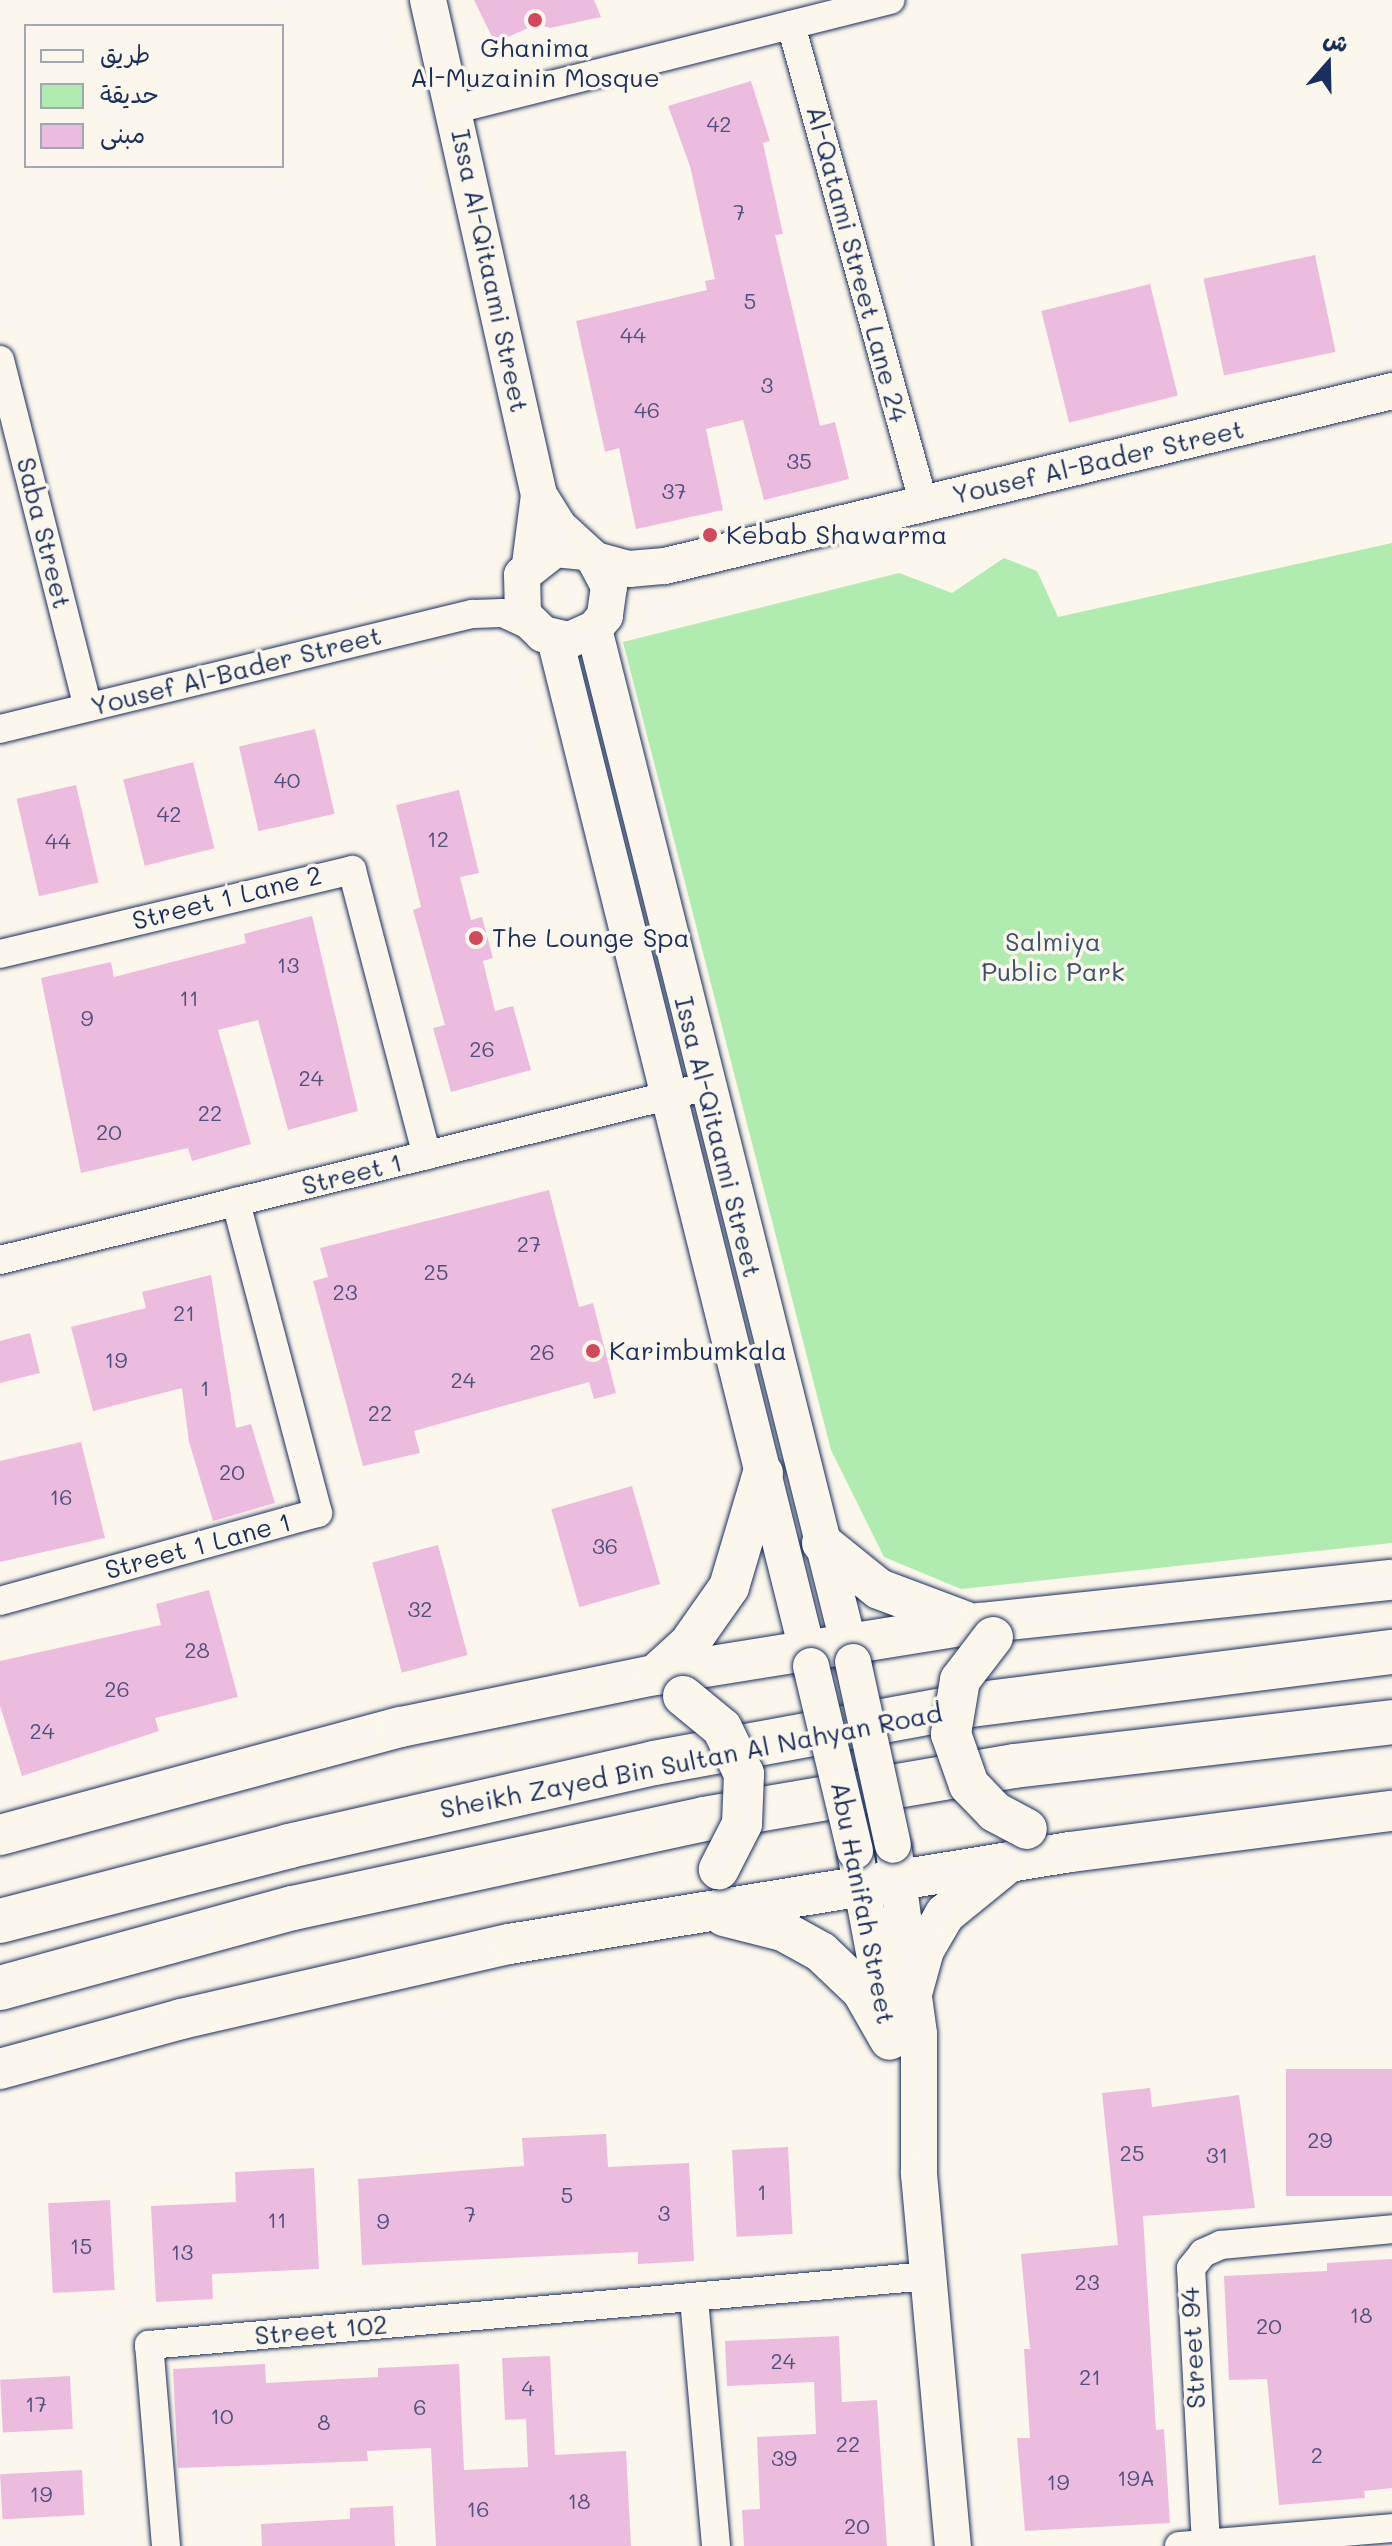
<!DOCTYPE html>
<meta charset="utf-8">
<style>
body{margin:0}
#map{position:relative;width:1392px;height:2546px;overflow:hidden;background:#fbf7ec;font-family:Mali,"Playpen Sans Arabic",sans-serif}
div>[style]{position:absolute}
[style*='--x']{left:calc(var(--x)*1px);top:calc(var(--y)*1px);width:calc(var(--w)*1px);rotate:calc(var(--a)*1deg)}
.green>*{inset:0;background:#b0ebb0}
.building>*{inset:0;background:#ecbcde;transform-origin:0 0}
.roads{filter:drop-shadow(0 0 2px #1b2f5e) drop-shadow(0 0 2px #1b2f5e)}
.minor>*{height:28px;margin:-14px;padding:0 14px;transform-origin:14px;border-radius:14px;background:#fbf7ec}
.tertiary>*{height:36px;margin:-18px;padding:0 18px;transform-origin:18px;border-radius:18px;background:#fbf7ec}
.secondary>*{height:40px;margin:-20px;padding:0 20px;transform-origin:20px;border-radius:20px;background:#fbf7ec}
.motorway>*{height:44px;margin:-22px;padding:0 22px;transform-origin:22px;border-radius:22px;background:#fbf7ec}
.bridges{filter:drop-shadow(0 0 2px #1b2f5e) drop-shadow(0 0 2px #1b2f5e)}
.tertiary-bridge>*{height:36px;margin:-18px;padding:0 18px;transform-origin:18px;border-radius:18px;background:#fbf7ec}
.secondary-bridge>*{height:40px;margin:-20px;padding:0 20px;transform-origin:20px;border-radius:20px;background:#fbf7ec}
.dots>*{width:22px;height:22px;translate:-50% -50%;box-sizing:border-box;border:4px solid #fbf7ec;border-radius:50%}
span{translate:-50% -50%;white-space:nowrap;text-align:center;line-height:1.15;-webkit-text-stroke:7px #fbf7ec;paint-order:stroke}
.number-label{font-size:22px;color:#4f527e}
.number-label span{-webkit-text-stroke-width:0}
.poi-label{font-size:26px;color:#1b2f5e}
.left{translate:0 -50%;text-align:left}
.street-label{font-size:26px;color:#1b2f5e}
.park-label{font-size:26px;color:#39556e}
.legend{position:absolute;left:24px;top:24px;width:260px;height:144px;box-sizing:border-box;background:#fbf7ec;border:2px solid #a1a7b3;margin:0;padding:10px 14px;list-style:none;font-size:24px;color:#1b2f5e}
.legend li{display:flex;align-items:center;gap:16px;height:40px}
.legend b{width:40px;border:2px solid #a1a7b3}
.north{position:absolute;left:1288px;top:24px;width:80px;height:80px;-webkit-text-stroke:6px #fbf7ec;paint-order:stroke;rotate:20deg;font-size:22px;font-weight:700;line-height:32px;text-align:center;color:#1b2f5e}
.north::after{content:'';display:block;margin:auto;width:28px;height:36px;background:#1b2f5e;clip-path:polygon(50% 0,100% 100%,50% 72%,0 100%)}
</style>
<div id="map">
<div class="green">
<i style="clip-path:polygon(1392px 543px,1392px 1543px,961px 1589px,884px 1557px,831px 1450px,623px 642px,899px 573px,952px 593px,1004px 558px,1037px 571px,1058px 617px)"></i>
</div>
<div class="building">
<i style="clip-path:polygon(474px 0,594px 0,601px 17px,550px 28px,537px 24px,495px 43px)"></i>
<i style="clip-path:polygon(751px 81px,770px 141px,763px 143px,783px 234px,775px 235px,820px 426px,835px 422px,849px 479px,764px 500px,743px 420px,706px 429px,723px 510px,636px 529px,619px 448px,605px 452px,576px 321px,707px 290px,705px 281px,715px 279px,690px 166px,668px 106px)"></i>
<i style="left:1315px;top:255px;width:99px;height:114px;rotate:78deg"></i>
<i style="left:1150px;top:284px;width:115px;height:112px;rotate:76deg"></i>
<i style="left:315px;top:729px;width:87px;height:78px;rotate:77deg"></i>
<i style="left:193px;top:762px;width:89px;height:72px;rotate:76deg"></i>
<i style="left:76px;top:785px;width:100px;height:61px;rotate:77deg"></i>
<i style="clip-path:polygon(459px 790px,479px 873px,460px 877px,471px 920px,482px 917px,493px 958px,483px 961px,495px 1011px,513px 1006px,531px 1070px,451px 1092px,433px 1028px,445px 1025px,413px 910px,421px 907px,396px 805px)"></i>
<i style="clip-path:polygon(312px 916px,358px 1111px,288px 1130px,258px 1020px,218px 1030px,251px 1144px,192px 1161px,188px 1148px,81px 1173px,41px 978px,111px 962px,114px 977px,246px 943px,244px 934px)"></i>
<i style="clip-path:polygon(549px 1190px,579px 1307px,593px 1303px,616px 1393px,594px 1399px,589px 1382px,414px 1431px,420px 1453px,363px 1466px,313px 1281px,328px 1277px,320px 1248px)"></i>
<i style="clip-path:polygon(211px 1275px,236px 1428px,251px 1424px,275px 1503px,213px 1521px,189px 1442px,182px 1388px,93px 1411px,71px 1327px,146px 1308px,142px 1292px)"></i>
<i style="clip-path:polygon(30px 1333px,40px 1373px,0 1383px,0 1341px)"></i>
<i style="clip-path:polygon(81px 1442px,105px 1538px,0 1562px,0 1461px)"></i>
<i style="left:632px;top:1486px;width:102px;height:84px;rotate:74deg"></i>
<i style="left:438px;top:1545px;width:114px;height:68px;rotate:75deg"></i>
<i style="clip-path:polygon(209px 1590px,238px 1697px,155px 1718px,159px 1731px,22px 1776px,0 1706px,0 1661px,161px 1625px,156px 1604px)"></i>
<i style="left:1392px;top:2069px;width:127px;height:106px;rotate:90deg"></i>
<i style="clip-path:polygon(1150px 2088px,1152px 2107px,1239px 2095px,1255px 2208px,1143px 2216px,1156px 2430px,1164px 2429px,1170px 2523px,1025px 2531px,1017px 2438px,1030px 2438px,1024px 2349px,1030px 2349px,1021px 2254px,1118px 2245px,1102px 2093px)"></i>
<i style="clip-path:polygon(606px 2134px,608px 2167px,689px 2163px,694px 2261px,638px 2264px,638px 2252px,362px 2265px,358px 2179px,524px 2166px,522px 2138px)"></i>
<i style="left:788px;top:2147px;width:87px;height:56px;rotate:87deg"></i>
<i style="clip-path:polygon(314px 2168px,319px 2269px,212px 2274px,213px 2299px,156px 2302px,151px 2206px,236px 2202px,235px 2172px)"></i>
<i style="left:110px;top:2200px;width:90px;height:62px;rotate:87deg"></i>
<i style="clip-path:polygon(1392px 2259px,1392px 2488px,1364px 2491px,1365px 2498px,1279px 2505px,1267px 2379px,1229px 2380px,1224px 2276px,1327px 2271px,1327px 2263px)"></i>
<i style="clip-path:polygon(839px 2336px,842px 2402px,877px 2400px,887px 2546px,744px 2546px,742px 2510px,760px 2509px,757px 2437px,816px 2434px,814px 2382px,727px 2386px,725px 2341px)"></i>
<i style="clip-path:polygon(550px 2356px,555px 2455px,626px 2451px,631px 2546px,436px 2546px,431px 2448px,367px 2451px,368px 2461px,178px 2468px,173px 2369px,265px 2364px,266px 2383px,378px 2377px,378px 2368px,459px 2364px,464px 2470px,528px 2467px,526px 2419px,505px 2420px,502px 2358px)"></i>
<i style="left:70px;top:2376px;width:53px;height:70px;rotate:87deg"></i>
<i style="left:82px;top:2470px;width:45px;height:82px;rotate:87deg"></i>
<i style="clip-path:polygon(393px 2506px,395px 2546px,262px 2546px,261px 2524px,350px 2519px,350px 2508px)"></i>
</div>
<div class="roads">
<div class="minor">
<i style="--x:791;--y:25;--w:497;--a:74.5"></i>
<i style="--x:456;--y:109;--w:448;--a:-14.1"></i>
<i style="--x:0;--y:360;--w:358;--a:75.8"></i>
<i style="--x:0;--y:729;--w:487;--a:-13.7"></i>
<i style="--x:473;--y:614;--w:30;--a:-2"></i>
<i style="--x:503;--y:613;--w:31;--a:25"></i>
<i style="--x:0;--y:954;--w:362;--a:-13.4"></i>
<i style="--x:352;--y:870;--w:295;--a:75.3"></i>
<i style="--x:0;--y:1260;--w:725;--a:-13.81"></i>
<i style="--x:0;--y:1601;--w:330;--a:-15.5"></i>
<i style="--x:318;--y:1513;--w:322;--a:-104.8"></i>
<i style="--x:694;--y:2299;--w:248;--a:84.9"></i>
<i style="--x:1206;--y:2544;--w:276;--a:-93.1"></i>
<i style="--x:1191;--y:2268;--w:19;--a:-51"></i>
<i style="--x:1203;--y:2253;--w:20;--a:-24"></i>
<i style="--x:1221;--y:2245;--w:172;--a:-5.3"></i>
<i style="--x:166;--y:2546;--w:202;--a:-94.8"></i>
<i style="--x:149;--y:2345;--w:783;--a:-5.06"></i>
<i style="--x:1179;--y:2546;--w:214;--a:-4.8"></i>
</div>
<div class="tertiary">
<i style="--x:428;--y:0;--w:507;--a:77.36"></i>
<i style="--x:539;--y:495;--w:70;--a:97.4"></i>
<i style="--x:539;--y:495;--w:36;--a:58"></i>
<i style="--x:558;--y:526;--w:50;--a:42.6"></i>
<i style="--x:595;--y:560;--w:30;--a:62"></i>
<i style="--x:609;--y:586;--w:30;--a:98"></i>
<i style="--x:605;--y:616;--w:17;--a:130"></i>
<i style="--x:594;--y:629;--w:27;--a:156"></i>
<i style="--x:569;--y:640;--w:27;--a:-167"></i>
<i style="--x:543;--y:634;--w:28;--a:-136"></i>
<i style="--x:523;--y:615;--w:40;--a:-91.4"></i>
<i style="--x:522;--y:575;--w:42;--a:-38.2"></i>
<i style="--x:555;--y:549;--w:28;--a:6"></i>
<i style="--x:595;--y:560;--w:35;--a:15"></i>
<i style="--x:629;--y:569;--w:36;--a:-5"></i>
<i style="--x:665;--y:566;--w:748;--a:-13.53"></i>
<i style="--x:594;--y:629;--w:1065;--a:75.92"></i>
<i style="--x:555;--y:639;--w:1058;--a:76"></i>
<i style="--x:894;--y:1851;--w:185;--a:82.2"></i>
<i style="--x:919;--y:2034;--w:140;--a:90"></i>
<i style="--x:919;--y:2174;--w:374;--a:84.8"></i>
<i style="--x:856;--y:1857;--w:172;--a:79.3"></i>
</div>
<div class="secondary">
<i style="--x:822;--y:1543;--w:73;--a:38.9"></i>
<i style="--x:879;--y:1589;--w:91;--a:20.6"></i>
<i style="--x:655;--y:1675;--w:46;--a:-42.4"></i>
<i style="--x:689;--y:1644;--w:70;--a:-54.9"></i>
<i style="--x:729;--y:1587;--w:119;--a:-73.4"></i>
<i style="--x:0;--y:1835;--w:415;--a:-15.1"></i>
<i style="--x:401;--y:1727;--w:259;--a:-11.6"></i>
<i style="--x:655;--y:1675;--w:329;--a:-9.1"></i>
<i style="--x:980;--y:1623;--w:414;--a:-6"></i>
<i style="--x:724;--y:1916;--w:61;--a:14.3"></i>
<i style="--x:783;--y:1931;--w:43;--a:28.9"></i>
<i style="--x:821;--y:1952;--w:57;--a:43.6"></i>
<i style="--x:862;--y:1991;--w:56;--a:60.3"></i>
<i style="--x:913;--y:1990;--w:41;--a:-74.6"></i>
<i style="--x:924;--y:1950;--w:42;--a:-59.7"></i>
<i style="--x:945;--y:1914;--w:76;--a:-39.1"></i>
<i style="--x:0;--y:2069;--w:188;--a:-15.4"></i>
<i style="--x:181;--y:2019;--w:336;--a:-12.9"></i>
<i style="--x:509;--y:1944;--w:568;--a:-9.31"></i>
<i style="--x:1070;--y:1852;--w:325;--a:-7.3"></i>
</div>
<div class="motorway">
<i style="--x:0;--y:1921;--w:299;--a:-14.5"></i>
<i style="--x:289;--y:1846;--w:374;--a:-12.8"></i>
<i style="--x:654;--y:1763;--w:322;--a:-10.4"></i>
<i style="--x:971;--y:1705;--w:424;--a:-7.2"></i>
<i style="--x:0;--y:1988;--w:304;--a:-15.3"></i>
<i style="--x:293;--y:1908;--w:421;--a:-12.2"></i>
<i style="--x:704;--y:1819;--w:314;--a:-9.7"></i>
<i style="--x:1014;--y:1766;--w:381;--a:-6.6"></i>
</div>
</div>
<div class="bridges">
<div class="tertiary-bridge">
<i style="--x:853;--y:1662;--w:187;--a:77.7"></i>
<i style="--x:811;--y:1666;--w:190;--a:76.6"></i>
</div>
<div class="secondary-bridge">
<i style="--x:993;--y:1637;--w:54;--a:127.5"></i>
<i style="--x:960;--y:1680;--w:55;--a:99.5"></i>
<i style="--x:951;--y:1734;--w:54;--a:70.6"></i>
<i style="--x:969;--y:1785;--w:37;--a:46"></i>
<i style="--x:995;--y:1812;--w:36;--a:28"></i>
<i style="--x:683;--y:1696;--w:50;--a:39.4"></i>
<i style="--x:722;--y:1728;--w:51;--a:64.4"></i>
<i style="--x:744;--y:1774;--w:50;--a:92.3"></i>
<i style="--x:742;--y:1824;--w:51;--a:117.1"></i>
</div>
</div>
<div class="dots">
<i style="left:535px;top:20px;background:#d1495b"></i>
<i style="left:710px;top:535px;background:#d1495b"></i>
<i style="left:476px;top:938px;background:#d1495b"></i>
<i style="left:593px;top:1351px;background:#d1495b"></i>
</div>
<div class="number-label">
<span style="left:719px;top:124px">42</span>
<span style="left:739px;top:212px">7</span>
<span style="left:750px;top:301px">5</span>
<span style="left:633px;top:335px">44</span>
<span style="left:767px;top:385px">3</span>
<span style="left:647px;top:410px">46</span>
<span style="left:799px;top:461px">35</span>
<span style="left:674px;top:491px">37</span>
<span style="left:287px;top:780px">40</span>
<span style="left:169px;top:814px">42</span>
<span style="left:438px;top:839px">12</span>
<span style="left:58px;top:841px">44</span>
<span style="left:288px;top:965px">13</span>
<span style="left:189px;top:998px">11</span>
<span style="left:87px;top:1018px">9</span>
<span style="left:482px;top:1049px">26</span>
<span style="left:311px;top:1078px">24</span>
<span style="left:210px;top:1113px">22</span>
<span style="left:109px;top:1132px">20</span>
<span style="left:529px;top:1244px">27</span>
<span style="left:436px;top:1272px">25</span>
<span style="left:345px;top:1292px">23</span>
<span style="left:184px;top:1313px">21</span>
<span style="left:542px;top:1352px">26</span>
<span style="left:116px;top:1360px">19</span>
<span style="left:463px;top:1380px">24</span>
<span style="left:205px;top:1388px">1</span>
<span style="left:380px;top:1413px">22</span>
<span style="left:232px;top:1472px">20</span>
<span style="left:61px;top:1497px">16</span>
<span style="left:605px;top:1546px">36</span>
<span style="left:420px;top:1609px">32</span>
<span style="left:197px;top:1650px">28</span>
<span style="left:117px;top:1689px">26</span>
<span style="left:42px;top:1731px">24</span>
<span style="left:1320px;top:2140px">29</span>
<span style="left:1132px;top:2153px">25</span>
<span style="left:1217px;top:2155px">31</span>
<span style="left:762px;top:2192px">1</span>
<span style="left:567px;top:2195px">5</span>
<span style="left:664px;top:2213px">3</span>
<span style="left:470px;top:2214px">7</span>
<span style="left:277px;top:2220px">11</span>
<span style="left:383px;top:2221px">9</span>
<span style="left:81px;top:2246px">15</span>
<span style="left:182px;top:2252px">13</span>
<span style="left:1087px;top:2282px">23</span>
<span style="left:1361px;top:2315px">18</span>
<span style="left:1269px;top:2326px">20</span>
<span style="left:783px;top:2361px">24</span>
<span style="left:1090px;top:2377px">21</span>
<span style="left:528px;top:2388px">4</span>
<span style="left:36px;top:2404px">17</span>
<span style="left:420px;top:2407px">6</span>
<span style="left:222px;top:2416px">10</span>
<span style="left:324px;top:2422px">8</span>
<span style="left:848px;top:2444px">22</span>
<span style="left:1317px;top:2455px">2</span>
<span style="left:784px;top:2458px">39</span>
<span style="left:1136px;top:2478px">19A</span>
<span style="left:1058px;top:2482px">19</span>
<span style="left:41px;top:2494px">19</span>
<span style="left:579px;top:2501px">18</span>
<span style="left:478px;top:2509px">16</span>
<span style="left:857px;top:2526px">20</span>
</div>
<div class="poi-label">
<span style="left:535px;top:63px">Ghanima<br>Al-Muzainin Mosque</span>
<span class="left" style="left:726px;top:535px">Kebab Shawarma</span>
<span class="left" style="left:492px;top:938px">The Lounge Spa</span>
<span class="left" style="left:609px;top:1351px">Karimbumkala</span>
</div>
<div class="street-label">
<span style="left:857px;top:264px;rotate:75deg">Al-Qatami Street Lane 24</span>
<span style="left:490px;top:271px;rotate:78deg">Issa Al-Qitaami Street</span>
<span style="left:1098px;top:462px;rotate:-13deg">Yousef Al-Bader Street</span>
<span style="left:44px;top:533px;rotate:76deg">Saba Street</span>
<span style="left:236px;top:671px;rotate:-14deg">Yousef Al-Bader Street</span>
<span style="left:227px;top:898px;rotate:-14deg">Street 1 Lane 2</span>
<span style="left:718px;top:1137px;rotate:76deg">Issa Al-Qitaami Street</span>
<span style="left:352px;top:1174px;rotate:-14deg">Street 1</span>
<span style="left:198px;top:1546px;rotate:-15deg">Street 1 Lane 1</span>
<span style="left:691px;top:1761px;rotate:-11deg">Sheikh Zayed Bin Sultan Al Nahyan Road</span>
<span style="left:863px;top:1903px;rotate:79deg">Abu Hanifah Street</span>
<span style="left:321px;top:2330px;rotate:-5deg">Street 102</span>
<span style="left:1193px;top:2348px;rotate:-93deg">Street 94</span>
</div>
<div class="park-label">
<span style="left:1053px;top:957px">Salmiya<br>Public Park</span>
</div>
<ul class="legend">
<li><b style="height:10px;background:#fbf7ec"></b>طريق</li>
<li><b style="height:22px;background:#b0ebb0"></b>حديقة</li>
<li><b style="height:22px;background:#ecbcde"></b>مبنى</li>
</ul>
<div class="north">ش</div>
</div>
